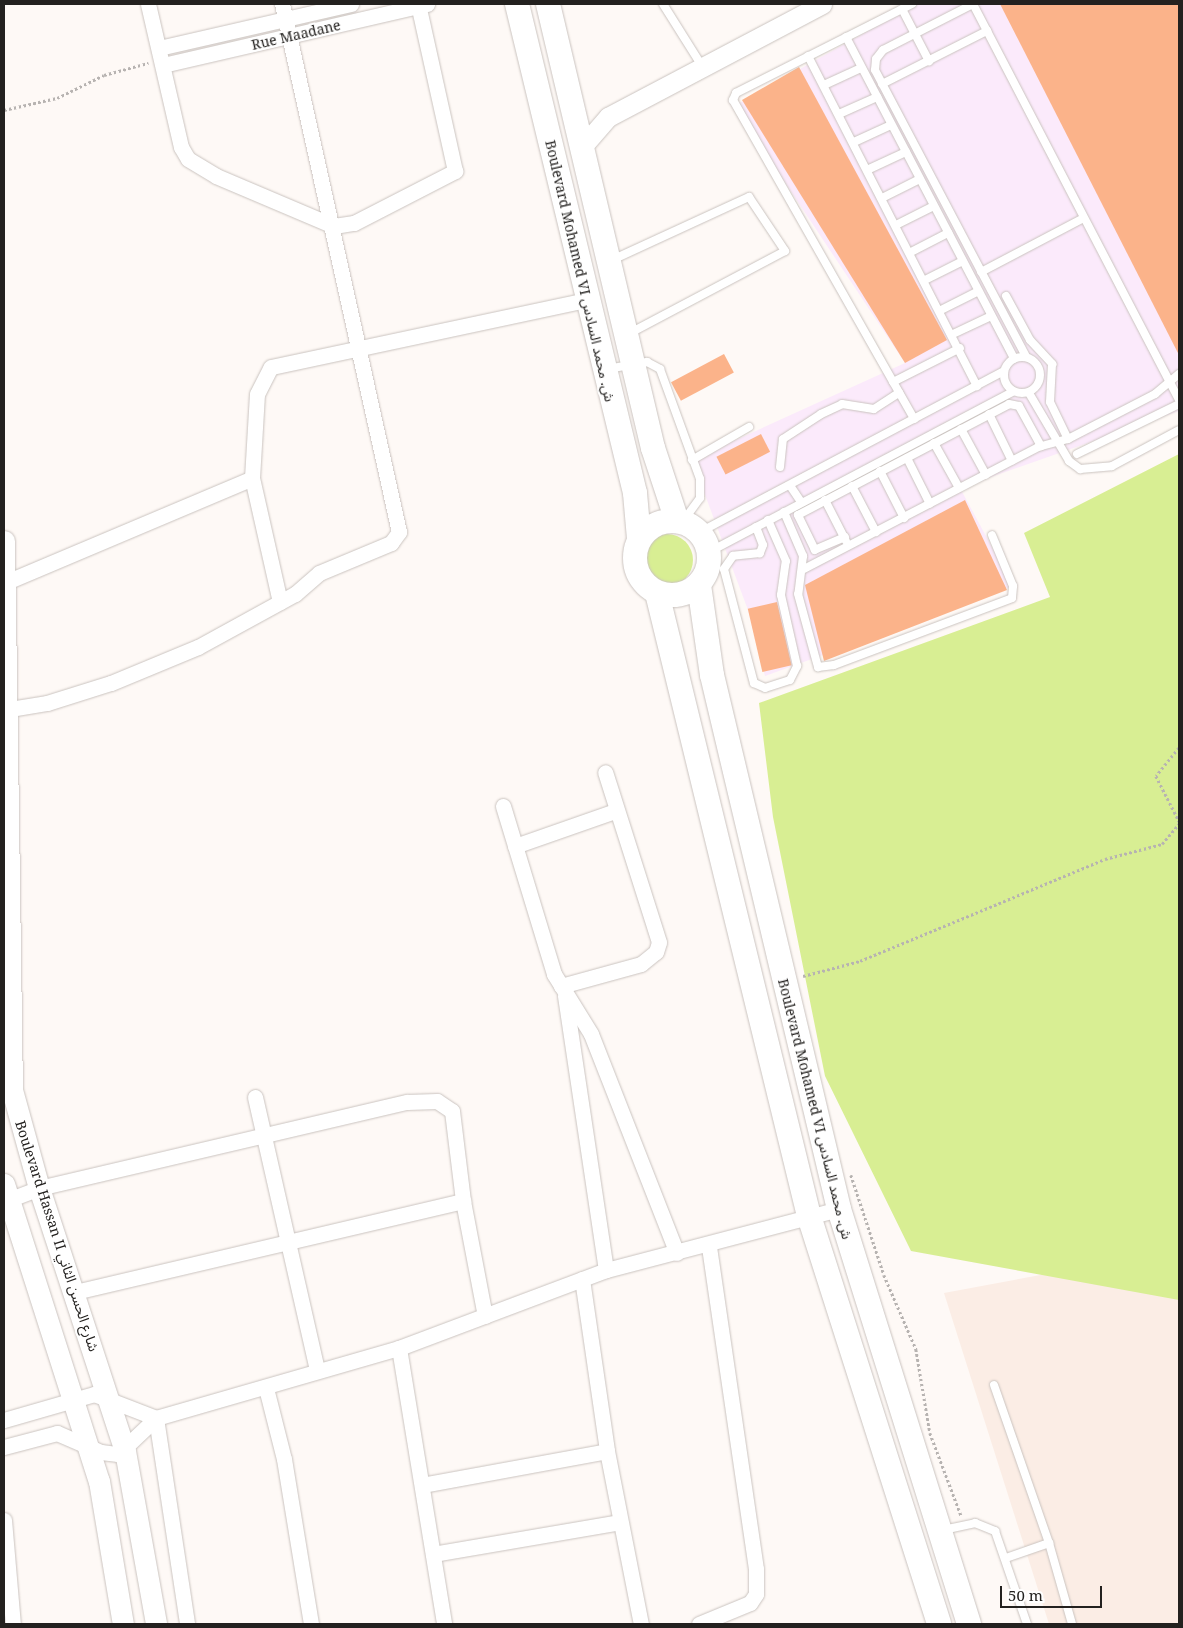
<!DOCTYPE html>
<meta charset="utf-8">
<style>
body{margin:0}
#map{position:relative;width:1183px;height:1628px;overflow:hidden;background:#fef9f6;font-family:"Noto Serif","Noto Sans Arabic",serif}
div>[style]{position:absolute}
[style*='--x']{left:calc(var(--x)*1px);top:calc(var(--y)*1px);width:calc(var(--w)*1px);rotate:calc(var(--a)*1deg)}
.commercial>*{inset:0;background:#fbeafb}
.built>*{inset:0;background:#fbede5}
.green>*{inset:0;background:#d8ee93}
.round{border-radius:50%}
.building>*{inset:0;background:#fbb38a;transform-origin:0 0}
.path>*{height:2.5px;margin-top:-1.25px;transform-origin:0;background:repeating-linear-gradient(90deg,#b7b3b1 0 2.5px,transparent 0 5px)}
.roads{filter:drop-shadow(0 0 1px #cac3bf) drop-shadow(0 0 1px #cac3bf)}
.service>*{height:8px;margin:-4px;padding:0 4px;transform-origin:4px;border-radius:4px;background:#fff}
.service>.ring{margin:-4px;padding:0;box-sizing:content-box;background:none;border:8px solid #fff;border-radius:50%}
.minor>*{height:15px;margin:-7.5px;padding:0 7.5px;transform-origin:7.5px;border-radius:7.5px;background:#fff}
.tertiary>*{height:19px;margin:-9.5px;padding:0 9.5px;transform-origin:9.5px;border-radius:9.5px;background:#fff}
.secondary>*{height:21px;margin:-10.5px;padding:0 10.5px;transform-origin:10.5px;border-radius:10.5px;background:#fff}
.primary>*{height:24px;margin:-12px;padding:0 12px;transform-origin:12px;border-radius:12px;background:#fff}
.primary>.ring{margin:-12px;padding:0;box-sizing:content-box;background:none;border:24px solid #fff;border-radius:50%}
span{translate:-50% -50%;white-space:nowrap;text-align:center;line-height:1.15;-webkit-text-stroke:4px #fff;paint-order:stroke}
.street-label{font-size:14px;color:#23211f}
.frame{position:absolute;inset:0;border:5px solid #23211f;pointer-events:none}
.scale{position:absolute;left:1000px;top:1586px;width:102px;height:22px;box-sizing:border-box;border:2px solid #23211f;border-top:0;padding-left:6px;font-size:15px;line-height:18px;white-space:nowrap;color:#23211f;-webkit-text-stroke:4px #fff;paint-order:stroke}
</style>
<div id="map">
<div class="commercial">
<i style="clip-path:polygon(916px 4px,1179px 4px,1179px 411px,960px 488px,1013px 586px,765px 676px,748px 610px,692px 460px,905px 363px,734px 106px)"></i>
</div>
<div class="built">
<i style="clip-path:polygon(1062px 1271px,1179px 1293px,1179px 1624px,1049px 1624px,944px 1293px)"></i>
</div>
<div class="green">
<i style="clip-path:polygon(1179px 454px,1179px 1300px,911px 1251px,825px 1076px,773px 817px,759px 703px,1050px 597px,1024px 533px)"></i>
<i class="round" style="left:641px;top:534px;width:52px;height:52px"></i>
</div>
<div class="building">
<i style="clip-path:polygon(1000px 4px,1179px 4px,1179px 355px)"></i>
<i style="clip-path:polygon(799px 67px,947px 340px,905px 363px,742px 100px)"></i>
<i style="left:724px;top:354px;width:21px;height:60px;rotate:62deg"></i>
<i style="left:761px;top:434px;width:20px;height:50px;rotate:63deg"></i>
<i style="clip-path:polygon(965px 500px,1007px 590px,824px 661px,805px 585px)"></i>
<i style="left:777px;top:602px;width:65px;height:30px;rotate:77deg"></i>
</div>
<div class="path">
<i style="--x:4;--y:110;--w:54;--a:-12.8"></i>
<i style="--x:57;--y:98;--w:52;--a:-26.1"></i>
<i style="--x:104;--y:75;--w:46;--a:-15.3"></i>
<i style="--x:1179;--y:748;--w:36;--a:129"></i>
<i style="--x:1156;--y:776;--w:51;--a:62.9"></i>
<i style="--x:803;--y:976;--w:59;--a:-14.7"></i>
<i style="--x:860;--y:961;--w:265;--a:-22.6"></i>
<i style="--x:1105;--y:859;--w:59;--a:-14.7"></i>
<i style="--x:1162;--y:844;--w:26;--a:-50"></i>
<i style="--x:851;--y:1175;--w:105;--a:71.7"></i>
<i style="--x:884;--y:1275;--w:81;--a:66.6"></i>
<i style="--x:916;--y:1349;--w:85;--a:80.5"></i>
<i style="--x:930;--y:1433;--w:88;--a:69.3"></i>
</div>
<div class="roads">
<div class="service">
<i style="--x:663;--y:4;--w:73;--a:57.8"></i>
<i style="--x:912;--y:4;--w:197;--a:153.2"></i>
<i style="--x:736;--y:93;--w:8;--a:113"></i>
<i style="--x:733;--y:100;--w:367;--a:60.4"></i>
<i style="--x:973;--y:4;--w:101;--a:152.9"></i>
<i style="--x:883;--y:50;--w:11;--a:128"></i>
<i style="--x:876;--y:59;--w:11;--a:95"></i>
<i style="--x:875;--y:70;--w:324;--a:62.2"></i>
<i style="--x:973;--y:4;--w:446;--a:62.5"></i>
<i style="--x:902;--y:9;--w:59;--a:62.6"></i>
<i style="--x:846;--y:37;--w:363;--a:62.4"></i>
<i style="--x:808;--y:56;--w:371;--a:62.9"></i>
<i style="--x:882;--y:84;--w:118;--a:-26.8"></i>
<i style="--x:824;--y:85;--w:41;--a:-24.7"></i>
<i style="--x:839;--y:114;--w:42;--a:-24.1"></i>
<i style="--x:854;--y:142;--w:41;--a:-24.7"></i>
<i style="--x:867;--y:170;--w:43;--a:-24.8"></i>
<i style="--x:882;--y:198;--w:42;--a:-26.6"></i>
<i style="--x:896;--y:225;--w:42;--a:-26.6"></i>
<i style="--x:911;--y:252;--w:42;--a:-27.2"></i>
<i style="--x:612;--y:260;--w:151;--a:-24.7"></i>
<i style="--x:749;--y:197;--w:65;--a:56.3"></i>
<i style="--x:785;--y:251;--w:175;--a:152.1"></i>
<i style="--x:981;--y:272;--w:116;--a:-27.7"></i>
<i style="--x:925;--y:280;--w:42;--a:-26.6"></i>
<i style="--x:1006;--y:296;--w:50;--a:61.4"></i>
<i style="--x:1030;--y:340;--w:33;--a:47"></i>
<i style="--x:1052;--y:364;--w:38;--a:93"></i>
<i style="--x:1050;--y:402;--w:41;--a:64.1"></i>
<i style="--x:941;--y:310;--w:42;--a:-26.6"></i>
<i style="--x:953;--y:334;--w:42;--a:-25.3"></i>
<i class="ring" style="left:1004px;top:357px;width:28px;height:28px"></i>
<i style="--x:607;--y:369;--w:41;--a:-9.9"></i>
<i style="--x:647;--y:362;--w:15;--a:28"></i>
<i style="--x:660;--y:369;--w:117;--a:70"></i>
<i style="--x:700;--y:479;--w:19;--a:90"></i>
<i style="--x:700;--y:498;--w:29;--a:126"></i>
<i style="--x:893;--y:382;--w:75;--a:-26.9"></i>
<i style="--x:1029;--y:393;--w:79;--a:59.5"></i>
<i style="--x:1069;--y:461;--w:14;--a:36"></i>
<i style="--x:1080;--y:469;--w:32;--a:-5"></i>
<i style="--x:1112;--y:466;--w:76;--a:-28.2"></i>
<i style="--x:989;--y:414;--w:52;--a:63.9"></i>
<i style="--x:961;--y:429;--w:52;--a:61.5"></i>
<i style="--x:934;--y:443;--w:51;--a:60.9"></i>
<i style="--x:1077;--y:454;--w:114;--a:-26.1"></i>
<i style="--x:907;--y:458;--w:51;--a:63.4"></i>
<i style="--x:692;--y:460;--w:66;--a:-30.1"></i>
<i style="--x:780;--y:467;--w:28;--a:-84"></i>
<i style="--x:783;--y:439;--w:45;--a:-33.3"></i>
<i style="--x:821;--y:414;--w:23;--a:-25"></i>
<i style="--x:842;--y:404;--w:32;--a:9"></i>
<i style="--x:874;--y:409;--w:30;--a:-33"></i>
<i style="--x:880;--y:471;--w:53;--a:62.9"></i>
<i style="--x:852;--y:486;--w:52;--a:62.4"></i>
<i style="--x:791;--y:487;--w:18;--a:56"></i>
<i style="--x:825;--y:500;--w:46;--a:62.9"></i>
<i style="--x:784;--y:512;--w:48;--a:66.6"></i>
<i style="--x:803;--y:556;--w:38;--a:97"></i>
<i style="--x:798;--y:594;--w:76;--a:74.7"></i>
<i style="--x:818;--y:667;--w:16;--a:-7"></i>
<i style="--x:834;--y:665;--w:190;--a:-20.6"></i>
<i style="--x:1012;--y:598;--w:12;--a:-85"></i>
<i style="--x:1013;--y:586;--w:55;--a:-112.4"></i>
<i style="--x:756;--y:527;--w:19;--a:69"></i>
<i style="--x:763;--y:545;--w:9;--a:111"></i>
<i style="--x:760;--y:553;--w:27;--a:174"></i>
<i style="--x:733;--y:556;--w:16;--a:125"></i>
<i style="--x:724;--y:569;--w:118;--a:75.3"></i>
<i style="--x:754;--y:683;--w:12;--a:24"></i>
<i style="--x:765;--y:688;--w:26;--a:-18"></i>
<i style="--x:790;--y:680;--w:16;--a:-63"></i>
<i style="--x:797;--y:666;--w:73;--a:-102.7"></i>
<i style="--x:781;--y:595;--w:34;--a:-82"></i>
<i style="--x:786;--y:561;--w:45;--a:-113.7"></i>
<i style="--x:700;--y:532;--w:344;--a:-27.9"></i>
<i style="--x:845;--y:537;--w:33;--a:157"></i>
<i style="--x:815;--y:550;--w:39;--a:-116"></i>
<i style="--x:798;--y:515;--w:238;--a:-27.7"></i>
<i style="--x:1009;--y:404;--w:10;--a:11"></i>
<i style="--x:1019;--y:406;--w:46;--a:61.2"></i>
<i style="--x:709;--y:552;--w:344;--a:-27.8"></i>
<i style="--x:802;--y:570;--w:266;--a:-27.5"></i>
<i style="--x:1038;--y:447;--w:31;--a:-15"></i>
<i style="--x:1068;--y:439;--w:98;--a:-27.3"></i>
<i style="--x:1155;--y:394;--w:31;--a:-40"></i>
<i style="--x:994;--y:1385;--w:167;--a:70.8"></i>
<i style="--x:1049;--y:1543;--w:84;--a:74.1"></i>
<i style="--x:943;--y:1530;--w:33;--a:-12"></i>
<i style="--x:975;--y:1523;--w:22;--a:22"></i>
<i style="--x:995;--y:1531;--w:98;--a:71"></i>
<i style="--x:1006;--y:1558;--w:46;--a:-19.2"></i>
</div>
<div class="minor">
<i style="--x:148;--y:4;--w:147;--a:77"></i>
<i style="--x:181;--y:147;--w:14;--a:60"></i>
<i style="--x:188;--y:159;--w:33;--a:31"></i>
<i style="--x:216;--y:176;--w:128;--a:23"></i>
<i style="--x:334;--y:226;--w:20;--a:-9"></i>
<i style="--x:354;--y:223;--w:114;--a:-27.2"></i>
<i style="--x:455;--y:171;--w:171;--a:-102.5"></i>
<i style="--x:159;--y:48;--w:197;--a:-12.9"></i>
<i style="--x:163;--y:65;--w:271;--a:-13"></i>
<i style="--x:4;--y:583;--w:269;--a:-22.9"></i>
<i style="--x:280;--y:602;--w:127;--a:-102.7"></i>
<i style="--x:252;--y:478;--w:84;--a:-86.6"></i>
<i style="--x:257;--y:394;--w:30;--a:-63"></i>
<i style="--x:271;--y:367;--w:323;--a:-12"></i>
<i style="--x:4;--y:710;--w:44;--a:-9.2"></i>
<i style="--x:47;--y:703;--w:67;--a:-17.4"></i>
<i style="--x:111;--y:683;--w:94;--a:-22.5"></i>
<i style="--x:198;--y:647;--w:111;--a:-28.7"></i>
<i style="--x:295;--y:594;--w:32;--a:-41"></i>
<i style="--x:319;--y:573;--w:78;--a:-22.6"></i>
<i style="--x:391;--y:543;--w:14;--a:-54"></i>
<i style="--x:399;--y:532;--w:541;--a:-102.49"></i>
<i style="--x:503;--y:806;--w:176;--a:73.1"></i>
<i style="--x:554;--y:974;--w:70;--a:58.3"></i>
<i style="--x:591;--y:1034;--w:235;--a:68.6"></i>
<i style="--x:515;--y:846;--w:106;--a:-19.3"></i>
<i style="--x:561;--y:986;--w:83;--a:-15.4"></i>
<i style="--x:641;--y:964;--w:19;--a:-39"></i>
<i style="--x:656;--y:952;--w:10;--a:-73"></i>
<i style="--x:659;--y:942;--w:178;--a:-107.6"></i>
<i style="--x:565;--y:996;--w:277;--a:81.5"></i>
<i style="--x:255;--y:1097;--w:281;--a:77.2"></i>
<i style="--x:8;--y:1200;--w:33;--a:-21"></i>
<i style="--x:39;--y:1188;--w:378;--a:-13.2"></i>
<i style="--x:407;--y:1102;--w:30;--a:-2"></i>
<i style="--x:437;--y:1101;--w:18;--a:34"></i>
<i style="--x:452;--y:1111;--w:91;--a:83"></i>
<i style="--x:463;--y:1201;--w:117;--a:79.2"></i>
<i style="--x:582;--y:1279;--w:174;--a:81.7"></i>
<i style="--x:607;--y:1451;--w:176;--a:78.9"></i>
<i style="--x:75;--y:1292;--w:399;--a:-13.2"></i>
<i style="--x:399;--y:1348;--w:280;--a:80.7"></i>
<i style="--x:266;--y:1388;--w:73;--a:75.8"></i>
<i style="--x:284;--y:1459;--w:167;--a:80.7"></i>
<i style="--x:156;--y:1418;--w:208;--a:81.4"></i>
<i style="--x:4;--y:1420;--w:94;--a:-16.1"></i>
<i style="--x:94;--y:1394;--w:66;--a:21.2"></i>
<i style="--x:156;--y:1418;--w:253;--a:-16.1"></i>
<i style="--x:399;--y:1348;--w:221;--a:-20.6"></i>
<i style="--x:606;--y:1270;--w:241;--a:-14.7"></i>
<i style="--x:4;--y:1447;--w:55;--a:-14.8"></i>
<i style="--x:57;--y:1433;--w:48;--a:23.4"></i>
<i style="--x:101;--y:1452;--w:17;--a:7"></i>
<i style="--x:118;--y:1454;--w:52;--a:-43.5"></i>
<i style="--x:422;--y:1485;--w:188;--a:-10.4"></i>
<i style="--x:4;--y:1520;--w:104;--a:85.1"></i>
<i style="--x:433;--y:1554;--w:190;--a:-9.7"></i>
<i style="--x:699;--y:1624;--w:55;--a:-22.4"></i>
<i style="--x:750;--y:1603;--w:11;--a:-56"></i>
<i style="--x:756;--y:1594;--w:25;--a:-90"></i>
<i style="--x:756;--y:1569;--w:327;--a:-98.3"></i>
</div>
<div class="tertiary">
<i style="--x:582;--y:147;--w:40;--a:-49"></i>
<i style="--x:608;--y:117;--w:242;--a:-27.8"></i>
</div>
<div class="secondary">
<i style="--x:4;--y:541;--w:549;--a:89.17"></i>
<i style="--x:12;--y:1090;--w:102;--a:74.6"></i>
<i style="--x:39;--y:1188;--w:277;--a:71.9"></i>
<i style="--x:125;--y:1451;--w:176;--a:79.8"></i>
<i style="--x:4;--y:1184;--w:312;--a:72.3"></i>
<i style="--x:99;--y:1481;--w:145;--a:80.5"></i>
</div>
<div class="primary">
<i style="--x:517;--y:4;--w:503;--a:76.43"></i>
<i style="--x:635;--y:493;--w:46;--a:85"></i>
<i style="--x:548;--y:4;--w:456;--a:76.7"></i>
<i style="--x:653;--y:448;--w:77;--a:71.8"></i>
<i class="ring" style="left:635px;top:521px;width:50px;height:50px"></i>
<i style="--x:699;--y:585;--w:91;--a:81.8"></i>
<i style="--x:712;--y:675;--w:549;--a:76.62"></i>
<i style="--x:839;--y:1209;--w:435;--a:72.6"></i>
<i style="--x:657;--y:593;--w:641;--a:76.29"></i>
<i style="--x:809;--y:1216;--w:428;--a:72.3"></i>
</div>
</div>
<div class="street-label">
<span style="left:296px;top:35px;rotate:-13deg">Rue Maadane</span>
<span style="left:580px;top:271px;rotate:77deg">Boulevard Mohamed VI ش. محمد السادس</span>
<span style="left:815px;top:1109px;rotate:76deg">Boulevard Mohamed VI ش. محمد السادس</span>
<span style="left:57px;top:1236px;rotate:72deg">Boulevard Hassan II شارع الحسن الثاني</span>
</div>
<div class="frame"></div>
<div class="scale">50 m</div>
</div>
